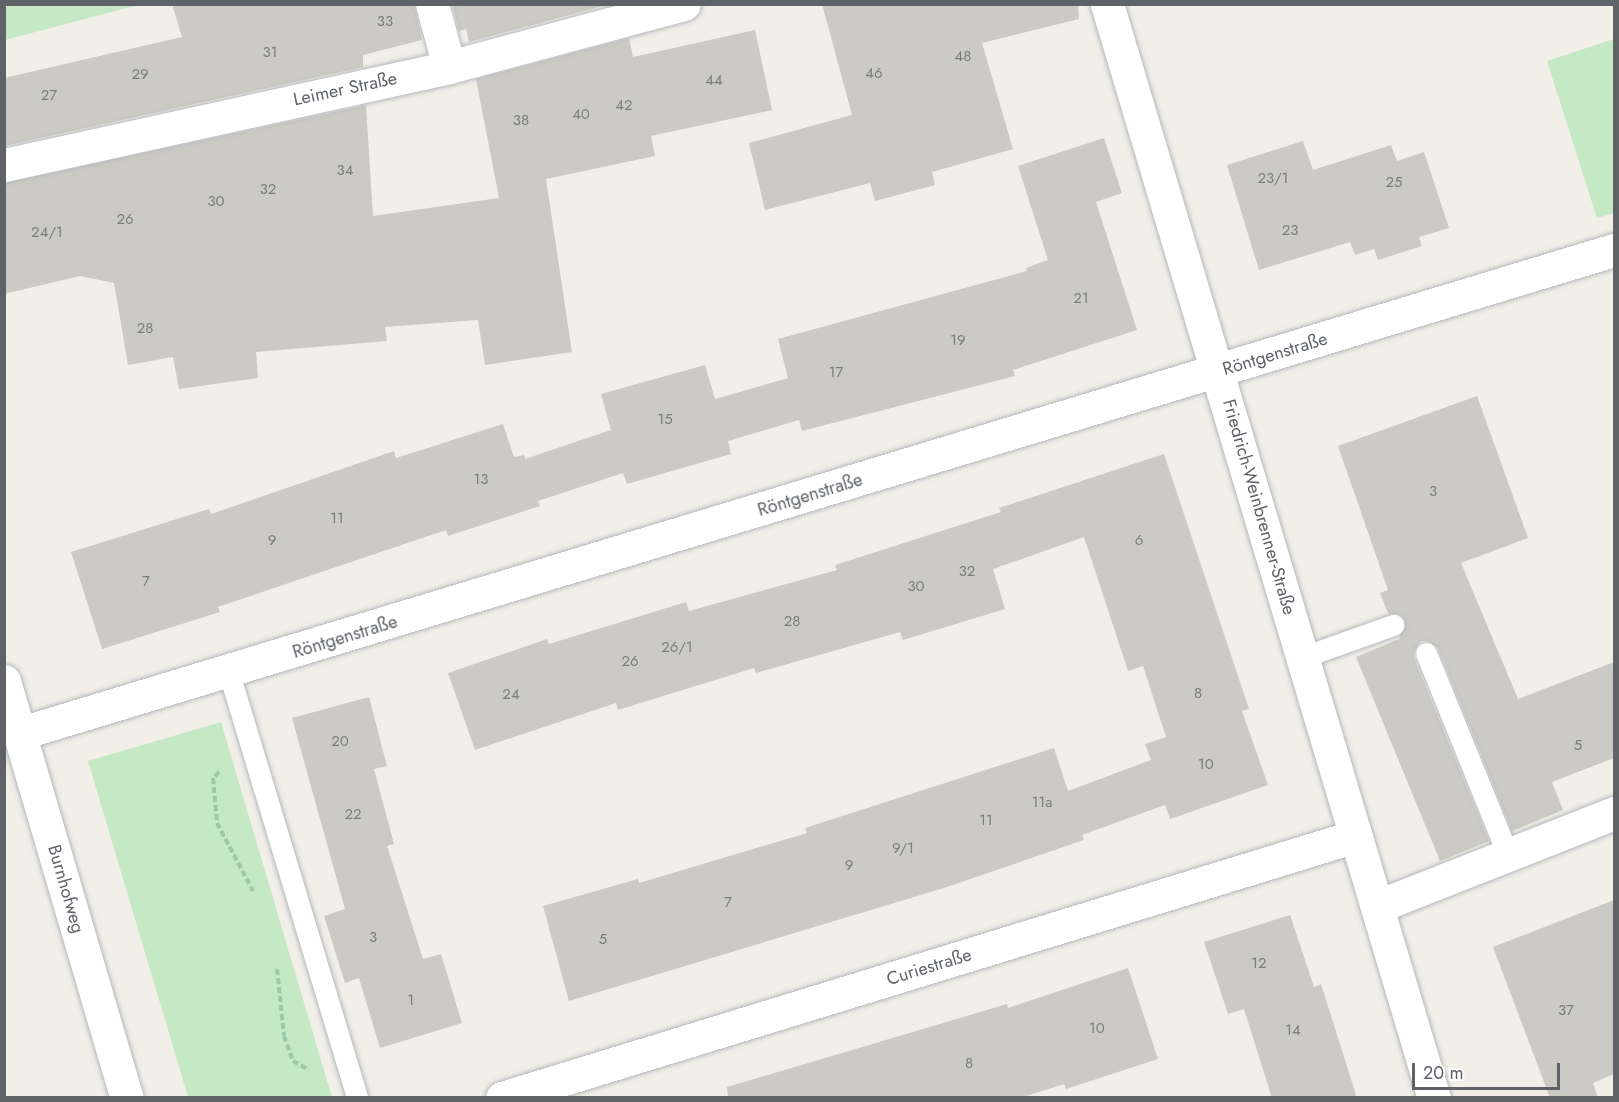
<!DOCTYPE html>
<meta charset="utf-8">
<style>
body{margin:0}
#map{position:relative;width:1619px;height:1102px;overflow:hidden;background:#f1efe8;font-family:Jost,sans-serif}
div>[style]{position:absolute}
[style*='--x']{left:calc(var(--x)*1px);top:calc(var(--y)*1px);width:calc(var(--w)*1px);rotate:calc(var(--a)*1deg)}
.green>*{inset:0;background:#c5e8c5}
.building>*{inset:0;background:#cccac5}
.path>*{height:4px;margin-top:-2px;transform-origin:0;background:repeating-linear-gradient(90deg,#9cc7a9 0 6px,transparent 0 9px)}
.roads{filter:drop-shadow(0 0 2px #b5b8bc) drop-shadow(0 0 2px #b5b8bc)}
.lane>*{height:21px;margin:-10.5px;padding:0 10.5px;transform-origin:10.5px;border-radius:10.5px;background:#fff}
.street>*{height:33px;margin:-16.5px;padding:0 16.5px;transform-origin:16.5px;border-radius:16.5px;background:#fff}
span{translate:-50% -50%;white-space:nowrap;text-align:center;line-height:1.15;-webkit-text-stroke:5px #fff;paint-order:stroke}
.number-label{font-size:15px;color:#7a7d7f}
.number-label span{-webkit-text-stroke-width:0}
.street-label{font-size:18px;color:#5f6368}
.frame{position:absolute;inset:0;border:6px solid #5f6368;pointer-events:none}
.scale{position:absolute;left:1412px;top:1063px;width:148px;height:27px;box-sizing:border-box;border:3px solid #5f6368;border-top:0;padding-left:8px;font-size:18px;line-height:21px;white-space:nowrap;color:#5f6368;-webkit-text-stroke:4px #fff;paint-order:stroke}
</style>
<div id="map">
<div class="green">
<i style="clip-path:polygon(5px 4px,138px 4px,138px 5px,5px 40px)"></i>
<i style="clip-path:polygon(1614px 39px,1614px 213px,1597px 218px,1547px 61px)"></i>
<i style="clip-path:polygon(221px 722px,325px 1074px,332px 1097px,188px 1097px,88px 761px)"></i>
</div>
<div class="building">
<i style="clip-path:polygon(172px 4px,414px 4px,422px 40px,363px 55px,363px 67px,4px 146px,4px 78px,182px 37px)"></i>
<i style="clip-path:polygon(452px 4px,610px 4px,469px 42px,466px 29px,459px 31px)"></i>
<i style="clip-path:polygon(822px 4px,1078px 4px,1079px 19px,982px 43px,1013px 149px,932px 172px,935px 185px,875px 201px,870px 183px,765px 210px,749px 143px,852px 115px)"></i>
<i style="clip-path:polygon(755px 30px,772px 110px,651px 136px,655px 156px,546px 179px,572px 352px,485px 365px,478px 320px,385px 327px,387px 341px,256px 352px,258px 378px,179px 389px,173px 357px,128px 365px,114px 283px,80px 276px,4px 294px,4px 183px,366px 105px,373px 216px,499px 198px,476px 79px,629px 38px,633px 57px)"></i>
<i style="clip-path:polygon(1104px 138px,1122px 193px,1096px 202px,1137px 330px,1013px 370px,1015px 376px,802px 431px,799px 420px,728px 441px,731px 454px,627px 484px,623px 473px,538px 501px,540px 506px,448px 536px,446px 530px,218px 607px,220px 612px,102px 649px,71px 552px,209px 509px,211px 514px,394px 451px,396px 458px,503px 424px,514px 457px,524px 455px,525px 459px,611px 430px,601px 394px,705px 365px,715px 399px,788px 378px,778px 339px,1027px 271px,1026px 268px,1048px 260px,1018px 166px)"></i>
<i style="clip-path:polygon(1303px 141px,1313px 170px,1391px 145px,1397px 161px,1424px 152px,1449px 228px,1419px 237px,1422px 246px,1378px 260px,1374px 249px,1355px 255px,1350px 242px,1259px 270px,1227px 165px)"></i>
<i style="clip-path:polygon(1477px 396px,1528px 538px,1461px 563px,1518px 699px,1614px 662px,1614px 758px,1552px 782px,1563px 810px,1512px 831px,1438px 648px,1428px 641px,1421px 641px,1414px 651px,1414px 658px,1489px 841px,1440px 861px,1356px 657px,1399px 639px,1405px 621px,1401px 615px,1388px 613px,1380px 593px,1388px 590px,1338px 446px)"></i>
<i style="clip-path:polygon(1164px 454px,1249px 709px,1242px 711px,1268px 785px,1170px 819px,1165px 805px,1082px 835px,1084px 840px,944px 888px,569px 1001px,543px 906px,638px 879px,639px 883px,807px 833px,805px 828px,1054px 748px,1068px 791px,1151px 760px,1145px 744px,1166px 737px,1143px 666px,1128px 671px,1084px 537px,993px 569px,1005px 609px,903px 640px,900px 632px,756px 673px,754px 668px,618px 710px,616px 703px,475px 750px,448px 673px,547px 639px,549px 644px,686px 602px,689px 611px,837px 570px,835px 565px,1001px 512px,999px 508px)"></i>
<i style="clip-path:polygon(369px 697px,387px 766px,374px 769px,394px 844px,387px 846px,423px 959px,441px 954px,462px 1023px,380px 1048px,359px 978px,345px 983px,324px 916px,345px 909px,292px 718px)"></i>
<i style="clip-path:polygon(1614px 900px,1614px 1074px,1593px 1083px,1598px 1098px,1550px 1098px,1493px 947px)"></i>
<i style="clip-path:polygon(1290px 915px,1314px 987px,1321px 984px,1357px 1098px,1272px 1098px,1244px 1009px,1228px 1014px,1204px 942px)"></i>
<i style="clip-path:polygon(1128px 968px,1158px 1059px,1066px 1089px,1064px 1084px,1020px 1098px,728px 1098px,727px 1087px,1007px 1004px,1008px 1008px)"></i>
</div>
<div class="path">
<i style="--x:219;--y:772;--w:8;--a:135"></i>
<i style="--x:213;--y:778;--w:45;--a:84.9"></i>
<i style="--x:217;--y:823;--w:77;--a:62.1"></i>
<i style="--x:277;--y:969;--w:67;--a:84"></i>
<i style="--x:284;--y:1036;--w:27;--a:70"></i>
<i style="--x:293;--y:1061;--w:18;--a:29"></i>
</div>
<div class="roads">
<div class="lane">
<i style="--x:1426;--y:653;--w:218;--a:67.9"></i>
<i style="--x:1303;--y:657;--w:96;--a:-19.6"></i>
<i style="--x:229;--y:673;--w:444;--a:73.2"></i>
</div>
<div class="street">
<i style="--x:432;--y:4;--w:65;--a:74.9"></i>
<i style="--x:1107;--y:4;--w:1142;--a:73.36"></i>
<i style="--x:4;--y:165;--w:456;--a:-12.4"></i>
<i style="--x:449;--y:67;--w:243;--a:-15"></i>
<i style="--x:4;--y:681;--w:435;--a:73.6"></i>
<i style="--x:21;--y:733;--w:1665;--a:-16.87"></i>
<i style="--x:1378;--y:906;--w:254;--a:-21.5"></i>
<i style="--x:502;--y:1098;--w:893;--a:-17.06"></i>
</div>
</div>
<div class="number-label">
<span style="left:385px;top:22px">33</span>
<span style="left:270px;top:53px">31</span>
<span style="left:963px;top:57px">48</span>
<span style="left:874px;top:74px">46</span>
<span style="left:140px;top:75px">29</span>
<span style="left:714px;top:81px">44</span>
<span style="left:49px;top:96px">27</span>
<span style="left:624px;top:106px">42</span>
<span style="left:581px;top:115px">40</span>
<span style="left:521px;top:121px">38</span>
<span style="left:345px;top:171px">34</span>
<span style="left:1273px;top:179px">23/1</span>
<span style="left:1394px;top:183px">25</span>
<span style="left:268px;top:190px">32</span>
<span style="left:216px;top:202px">30</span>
<span style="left:125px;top:220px">26</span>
<span style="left:1290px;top:231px">23</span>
<span style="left:47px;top:233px">24/1</span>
<span style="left:1081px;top:299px">21</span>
<span style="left:145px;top:329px">28</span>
<span style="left:958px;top:341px">19</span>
<span style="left:836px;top:373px">17</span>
<span style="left:665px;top:420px">15</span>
<span style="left:481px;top:480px">13</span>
<span style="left:1433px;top:492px">3</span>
<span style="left:337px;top:519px">11</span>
<span style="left:272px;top:541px">9</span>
<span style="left:1139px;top:541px">6</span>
<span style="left:967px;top:572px">32</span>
<span style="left:146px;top:582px">7</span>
<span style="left:916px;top:587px">30</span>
<span style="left:792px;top:622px">28</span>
<span style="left:677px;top:648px">26/1</span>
<span style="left:630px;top:662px">26</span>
<span style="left:1198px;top:694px">8</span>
<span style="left:511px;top:695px">24</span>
<span style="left:340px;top:742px">20</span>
<span style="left:1578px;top:746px">5</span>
<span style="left:1206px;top:765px">10</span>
<span style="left:1042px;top:803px">11a</span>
<span style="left:353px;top:815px">22</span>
<span style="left:986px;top:821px">11</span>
<span style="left:903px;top:849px">9/1</span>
<span style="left:849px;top:866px">9</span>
<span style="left:728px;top:903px">7</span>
<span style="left:373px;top:938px">3</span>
<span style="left:603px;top:940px">5</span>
<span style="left:1259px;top:964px">12</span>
<span style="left:411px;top:1001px">1</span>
<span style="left:1566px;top:1011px">37</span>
<span style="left:1097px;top:1029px">10</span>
<span style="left:1293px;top:1031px">14</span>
<span style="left:969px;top:1064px">8</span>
</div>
<div class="street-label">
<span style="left:345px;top:89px;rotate:-12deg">Leimer Straße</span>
<span style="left:1275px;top:354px;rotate:-17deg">Röntgenstraße</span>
<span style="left:810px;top:495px;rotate:-17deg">Röntgenstraße</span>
<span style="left:1259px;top:507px;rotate:74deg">Friedrich-Weinbrenner-Straße</span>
<span style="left:345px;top:637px;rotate:-17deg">Röntgenstraße</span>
<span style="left:66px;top:889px;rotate:74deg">Burnhofweg</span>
<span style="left:929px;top:967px;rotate:-17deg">Curiestraße</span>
</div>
<div class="frame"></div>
<div class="scale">20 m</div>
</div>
